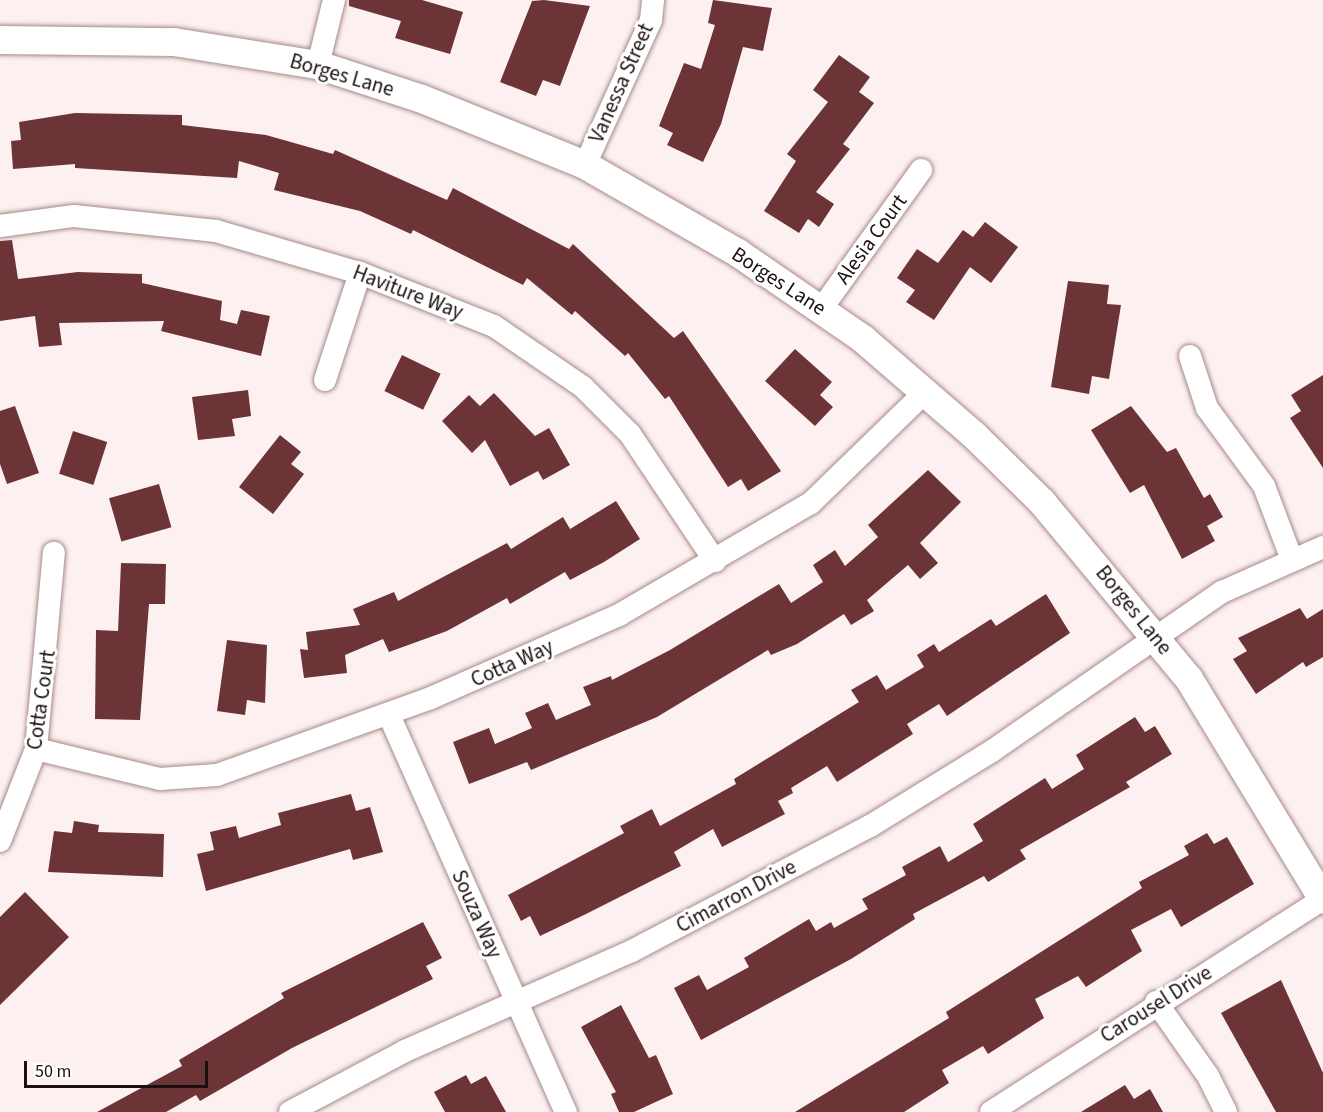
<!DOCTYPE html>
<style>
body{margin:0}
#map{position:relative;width:1323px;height:1112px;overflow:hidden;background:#fdf0f0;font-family:"Source Sans 3",sans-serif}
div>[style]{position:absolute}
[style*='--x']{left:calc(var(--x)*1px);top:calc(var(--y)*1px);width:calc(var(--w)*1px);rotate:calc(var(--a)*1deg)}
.building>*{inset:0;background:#6c3437;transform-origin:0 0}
.roads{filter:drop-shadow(0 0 2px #a78989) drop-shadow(0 0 2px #a78989)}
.minor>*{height:22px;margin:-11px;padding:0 11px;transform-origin:11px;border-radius:11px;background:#fff}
.tertiary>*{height:28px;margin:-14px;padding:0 14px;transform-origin:14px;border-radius:14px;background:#fff}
span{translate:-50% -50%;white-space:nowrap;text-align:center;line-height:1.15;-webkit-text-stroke:6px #fff;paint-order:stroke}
.street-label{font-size:21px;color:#1b1010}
.scale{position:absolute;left:24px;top:1061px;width:184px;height:27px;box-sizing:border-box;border:3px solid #1b1010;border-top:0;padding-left:8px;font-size:18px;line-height:21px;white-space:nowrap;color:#1b1010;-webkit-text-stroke:4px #fff;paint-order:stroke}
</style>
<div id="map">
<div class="building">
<i style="clip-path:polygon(349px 0,422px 0,463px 12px,450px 54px,395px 38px,401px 21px,349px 6px)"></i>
<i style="clip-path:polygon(544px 0,590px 6px,560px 86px,543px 80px,536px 96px,500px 82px,532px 1px)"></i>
<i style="clip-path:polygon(713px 0,772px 8px,763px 51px,743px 47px,721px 124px,703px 162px,667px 145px,673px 133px,659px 126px,684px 63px,701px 69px,715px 25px,708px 23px)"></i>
<i style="clip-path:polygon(839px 55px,870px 77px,859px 92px,874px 103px,843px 144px,850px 149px,816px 192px,834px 204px,819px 227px,808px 219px,799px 233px,764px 211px,796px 161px,787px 154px,828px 102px,813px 90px)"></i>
<i style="clip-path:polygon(75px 113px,182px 115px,182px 125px,266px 135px,333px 154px,335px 150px,447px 200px,453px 188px,569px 249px,573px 244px,674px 338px,683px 331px,781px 471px,748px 491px,741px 479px,728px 487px,669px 396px,665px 399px,628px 353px,625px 356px,575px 311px,572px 315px,527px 278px,523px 285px,413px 230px,411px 234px,360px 211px,274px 190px,279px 173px,239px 161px,237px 178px,75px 168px,75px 164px,13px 169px,11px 141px,21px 140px,19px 122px)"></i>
<i style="clip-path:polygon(985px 222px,1018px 247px,991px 283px,970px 267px,934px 320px,906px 302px,915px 290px,897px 278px,917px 249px,938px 263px,963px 230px,973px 237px)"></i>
<i style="clip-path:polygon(12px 240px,18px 279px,78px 272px,142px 274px,142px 283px,222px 301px,220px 320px,237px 324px,241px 310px,270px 316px,261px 356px,161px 331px,164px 321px,59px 323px,62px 345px,39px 347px,35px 316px,0 321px,0 241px)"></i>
<i style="clip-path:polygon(1068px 281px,1109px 285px,1107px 304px,1121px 305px,1109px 379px,1092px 376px,1089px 394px,1051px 387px)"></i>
<i style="clip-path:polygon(795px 349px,832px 382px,820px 395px,833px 407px,815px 426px,765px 381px)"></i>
<i style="left:402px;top:355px;width:43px;height:40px;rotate:26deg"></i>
<i style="clip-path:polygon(1323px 375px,1323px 468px,1290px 418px,1301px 411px,1291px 395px)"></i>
<i style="clip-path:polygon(248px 390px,251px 416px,232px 419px,235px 436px,198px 440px,192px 397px)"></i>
<i style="clip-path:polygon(494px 393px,535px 436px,549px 428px,570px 465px,543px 480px,538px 471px,510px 486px,485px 440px,472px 453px,442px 421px,469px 395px,480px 406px)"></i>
<i style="clip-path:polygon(15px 406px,39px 473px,7px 484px,0 464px,0 411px)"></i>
<i style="clip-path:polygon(1131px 406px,1167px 452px,1176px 448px,1204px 498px,1210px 494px,1223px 517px,1207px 526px,1215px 541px,1182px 559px,1144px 485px,1130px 493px,1091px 430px)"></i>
<i style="left:73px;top:431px;width:36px;height:45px;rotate:18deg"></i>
<i style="clip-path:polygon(280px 435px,301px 452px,291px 464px,304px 474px,273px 514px,239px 487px)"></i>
<i style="clip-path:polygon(928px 470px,961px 502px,920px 543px,938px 563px,920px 579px,908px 565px,867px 600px,874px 611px,851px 625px,844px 614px,797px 644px,771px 655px,768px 650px,657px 717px,531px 770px,527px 762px,469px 784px,453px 742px,489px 728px,495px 744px,532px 728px,525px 713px,548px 703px,556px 720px,591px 705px,583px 687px,611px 676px,612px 680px,670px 650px,779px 584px,791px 603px,823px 582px,813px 565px,835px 550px,845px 566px,878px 537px,868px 525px)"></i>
<i style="left:159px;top:484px;width:45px;height:52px;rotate:74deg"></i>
<i style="clip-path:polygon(616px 501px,640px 539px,604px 562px,570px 580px,565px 572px,510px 604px,507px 598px,447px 631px,389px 652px,383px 639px,345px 655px,347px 673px,304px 678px,300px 649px,308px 650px,306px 632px,360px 625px,353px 609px,394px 592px,398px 601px,507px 543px,511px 549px,563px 517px,570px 529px)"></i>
<i style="clip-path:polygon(121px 563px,166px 564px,165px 604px,149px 604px,140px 720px,95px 719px,96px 630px,118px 631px)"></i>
<i style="clip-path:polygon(1046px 594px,1070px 633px,947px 716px,939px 704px,907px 724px,913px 734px,837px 782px,827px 766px,791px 788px,793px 793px,778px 801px,785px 814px,722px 847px,713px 829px,674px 852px,681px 866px,586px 914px,540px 936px,530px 916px,521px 921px,508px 895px,624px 833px,620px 826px,652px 809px,660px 826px,736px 784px,734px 779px,859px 702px,851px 690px,877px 675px,886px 690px,924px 667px,917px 655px,934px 644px,939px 652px,991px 619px,996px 626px)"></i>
<i style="clip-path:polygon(1300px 608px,1307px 619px,1323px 609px,1323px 657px,1306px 667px,1303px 662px,1256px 694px,1233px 659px,1247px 651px,1238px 638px)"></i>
<i style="clip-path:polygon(227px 640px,267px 645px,265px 703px,247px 700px,245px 715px,217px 711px)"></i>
<i style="clip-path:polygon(1135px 717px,1145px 732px,1155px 726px,1172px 754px,1126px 782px,1130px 787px,1020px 850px,1026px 859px,988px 882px,984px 876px,913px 914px,915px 919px,851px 959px,701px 1040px,674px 988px,699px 975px,707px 990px,749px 967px,744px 958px,809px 919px,816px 931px,831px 922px,834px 928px,868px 909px,862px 899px,906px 875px,902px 867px,940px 846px,948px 862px,983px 841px,973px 824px,1045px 778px,1052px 789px,1084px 769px,1076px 755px)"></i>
<i style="clip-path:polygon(351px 794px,356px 811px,370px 807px,383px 852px,353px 860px,350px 849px,206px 891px,197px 854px,214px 850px,210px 832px,236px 826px,239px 838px,281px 825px,278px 813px)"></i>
<i style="clip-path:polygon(74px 821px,99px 825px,98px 832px,164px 834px,163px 877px,48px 872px,54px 831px,72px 833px)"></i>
<i style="clip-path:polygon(1207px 833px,1214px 844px,1227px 837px,1254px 884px,1181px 927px,1171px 909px,1131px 930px,1142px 951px,1086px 987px,1078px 976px,1035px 999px,1044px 1018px,988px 1054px,983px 1046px,942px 1070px,949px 1083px,904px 1112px,795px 1112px,949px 1018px,946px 1012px,1142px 888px,1139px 882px,1189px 855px,1184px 846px)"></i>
<i style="clip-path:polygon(25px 892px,69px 937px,0 1005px,0 917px)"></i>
<i style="clip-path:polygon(423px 922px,442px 958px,426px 966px,433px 979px,292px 1048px,200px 1101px,196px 1095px,166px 1112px,97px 1112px,182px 1066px,179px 1060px,284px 998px,281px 993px)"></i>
<i style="clip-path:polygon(1281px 980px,1323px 1073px,1323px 1112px,1276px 1112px,1221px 1013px)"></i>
<i style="clip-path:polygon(621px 1005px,649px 1058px,656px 1055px,673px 1094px,634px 1112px,619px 1112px,611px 1094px,616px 1092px,581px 1027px)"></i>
<i style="clip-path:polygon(466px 1075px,471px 1084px,486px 1076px,506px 1112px,445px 1112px,434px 1092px)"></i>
<i style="clip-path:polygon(1125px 1085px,1134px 1099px,1150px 1089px,1163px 1112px,1081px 1112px)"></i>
</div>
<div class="roads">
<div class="minor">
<i style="--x:318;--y:65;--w:67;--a:-76.2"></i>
<i style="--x:585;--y:165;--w:159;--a:-65.5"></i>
<i style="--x:651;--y:20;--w:20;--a:-84"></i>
<i style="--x:0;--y:226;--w:75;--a:-7.7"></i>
<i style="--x:74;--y:216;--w:143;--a:6"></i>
<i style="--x:216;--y:231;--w:150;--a:16.3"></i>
<i style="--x:360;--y:273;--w:144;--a:21.6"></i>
<i style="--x:494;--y:326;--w:108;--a:34.4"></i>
<i style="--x:583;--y:387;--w:66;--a:45"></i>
<i style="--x:630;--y:434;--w:153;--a:56.2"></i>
<i style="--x:822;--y:308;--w:170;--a:-54.3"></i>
<i style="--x:1190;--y:356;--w:55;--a:71.9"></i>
<i style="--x:1207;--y:408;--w:97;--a:53.8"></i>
<i style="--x:1264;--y:486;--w:76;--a:69.2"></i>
<i style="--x:325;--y:380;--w:113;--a:-71.9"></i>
<i style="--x:389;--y:715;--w:435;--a:66"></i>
<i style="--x:36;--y:749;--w:128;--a:13.6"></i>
<i style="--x:160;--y:779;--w:57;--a:-4"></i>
<i style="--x:217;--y:775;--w:227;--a:-19.8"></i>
<i style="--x:431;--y:698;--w:206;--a:-23.8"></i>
<i style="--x:619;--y:615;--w:222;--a:-30.3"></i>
<i style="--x:811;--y:503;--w:161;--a:-44.2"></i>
<i style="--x:0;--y:841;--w:99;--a:-68.6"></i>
<i style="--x:36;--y:749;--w:197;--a:-84.8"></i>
<i style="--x:1156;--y:1002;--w:90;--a:54.9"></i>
<i style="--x:1208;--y:1076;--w:40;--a:63.4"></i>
<i style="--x:290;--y:1112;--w:130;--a:-27.9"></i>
<i style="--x:405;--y:1051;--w:248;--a:-23.8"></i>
<i style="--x:632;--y:951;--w:269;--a:-27.7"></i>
<i style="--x:870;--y:826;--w:143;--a:-31.6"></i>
<i style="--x:992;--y:751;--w:280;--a:-34.7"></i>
<i style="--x:1222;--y:592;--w:111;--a:-24"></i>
<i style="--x:991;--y:1112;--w:394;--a:-32.7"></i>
</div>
<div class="tertiary">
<i style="--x:0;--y:40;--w:174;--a:0.7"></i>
<i style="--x:174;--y:42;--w:146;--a:9.1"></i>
<i style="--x:318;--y:65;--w:109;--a:18.1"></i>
<i style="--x:422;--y:99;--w:176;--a:22"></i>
<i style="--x:585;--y:165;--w:177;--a:29.9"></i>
<i style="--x:738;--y:253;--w:152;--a:34.5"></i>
<i style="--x:863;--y:339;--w:147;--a:40.9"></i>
<i style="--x:974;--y:435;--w:95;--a:44.6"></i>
<i style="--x:1042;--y:502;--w:230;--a:50.3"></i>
<i style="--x:1189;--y:679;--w:258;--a:58.7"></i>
</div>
</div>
<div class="street-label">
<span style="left:342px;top:75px;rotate:16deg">Borges Lane</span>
<span style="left:621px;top:83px;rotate:-66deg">Vanessa Street</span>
<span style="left:871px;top:239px;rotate:-54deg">Alesia Court</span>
<span style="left:779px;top:281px;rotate:33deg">Borges Lane</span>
<span style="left:408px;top:292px;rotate:21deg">Haviture Way</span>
<span style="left:1134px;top:610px;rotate:51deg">Borges Lane</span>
<span style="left:512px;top:663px;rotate:-24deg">Cotta Way</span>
<span style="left:41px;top:700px;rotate:-82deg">Cotta Court</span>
<span style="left:736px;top:896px;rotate:-28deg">Cimarron Drive</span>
<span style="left:477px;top:914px;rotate:66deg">Souza Way</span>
<span style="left:1156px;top:1004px;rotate:-32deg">Carousel Drive</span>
</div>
<div class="scale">50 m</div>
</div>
